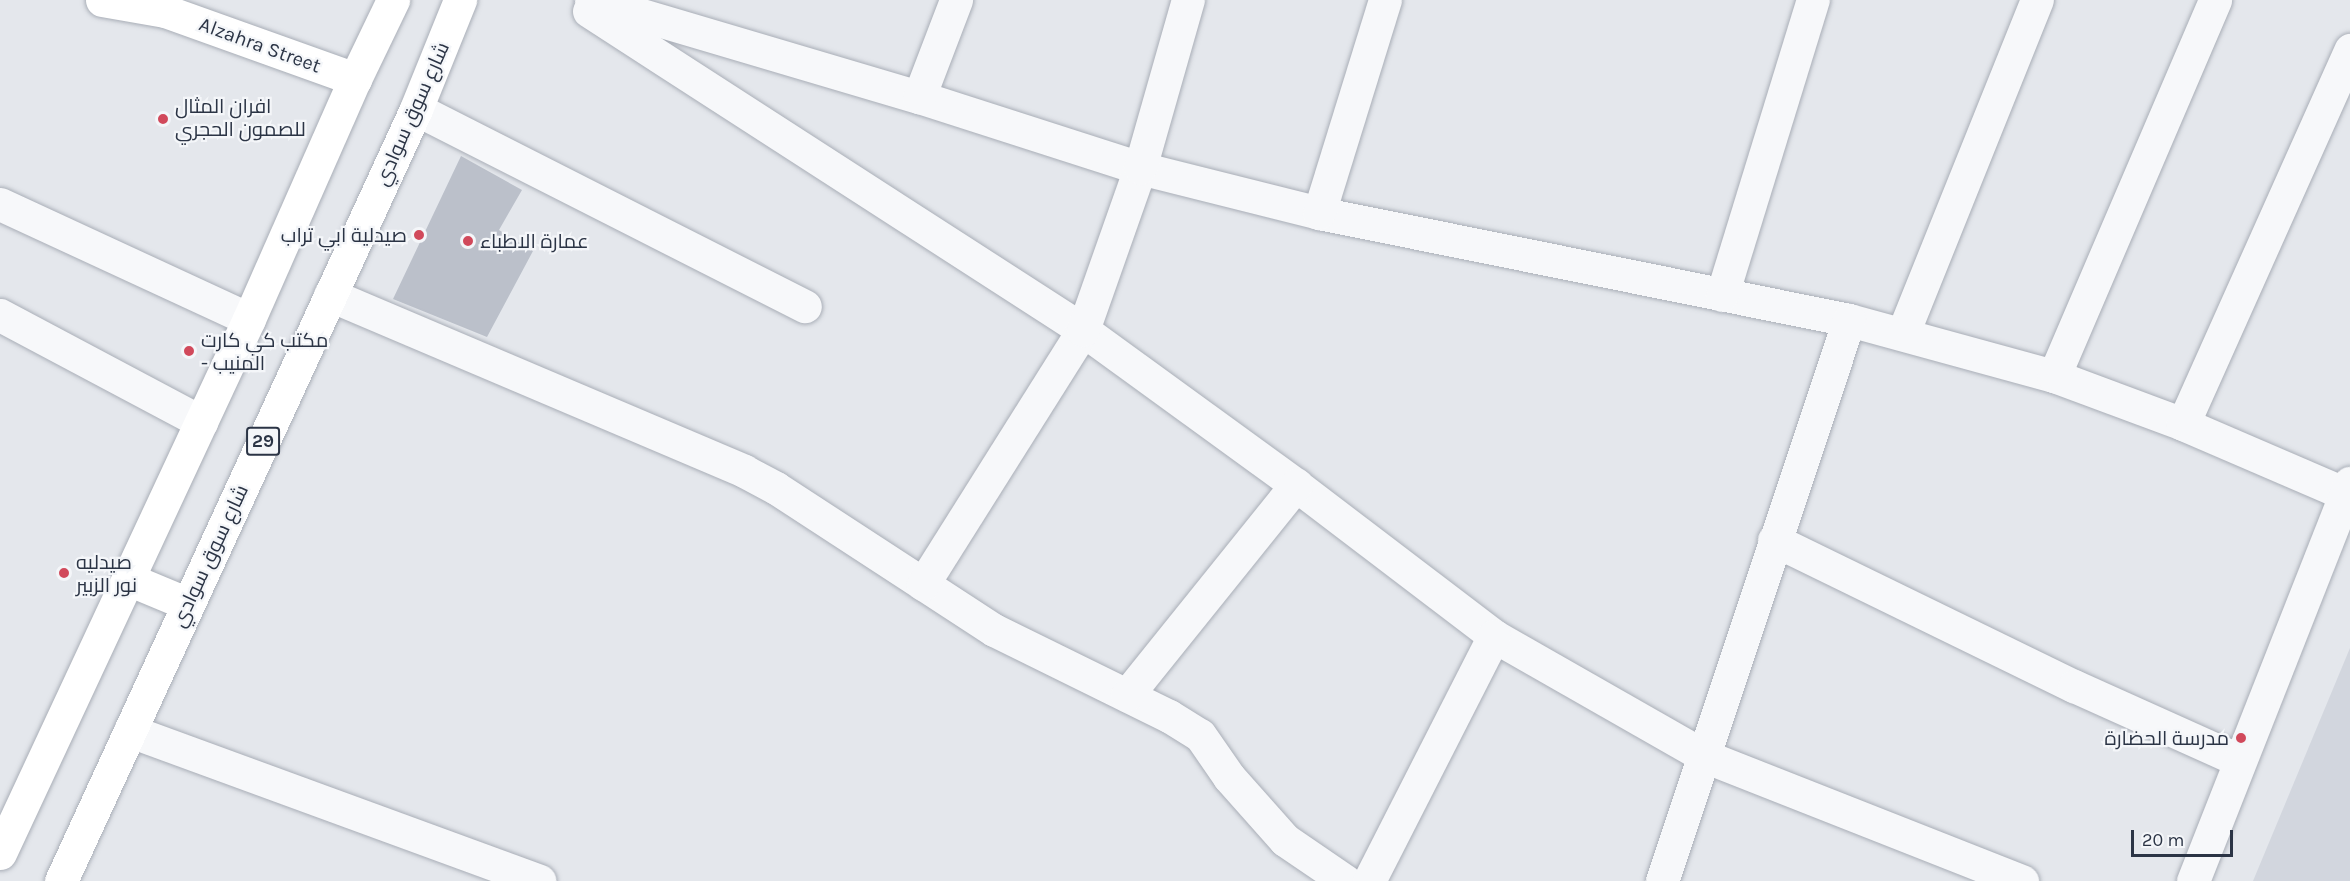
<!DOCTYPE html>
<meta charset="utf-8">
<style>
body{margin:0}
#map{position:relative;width:2350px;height:881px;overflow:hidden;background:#e4e7ec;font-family:Karla,Cairo,sans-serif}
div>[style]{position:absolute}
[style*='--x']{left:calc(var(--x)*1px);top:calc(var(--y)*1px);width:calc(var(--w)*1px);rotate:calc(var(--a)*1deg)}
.built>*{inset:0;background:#d2d6de}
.building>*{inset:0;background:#bbc0ca}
.roads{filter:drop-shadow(0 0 2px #a9aeb7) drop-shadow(0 0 2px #a9aeb7)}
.minor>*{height:33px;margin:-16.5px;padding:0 16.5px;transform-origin:16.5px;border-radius:16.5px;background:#f7f8fa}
.major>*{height:33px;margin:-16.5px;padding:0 16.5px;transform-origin:16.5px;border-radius:16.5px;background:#fff}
.dots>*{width:16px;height:16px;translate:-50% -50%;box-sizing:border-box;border:3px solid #f4f6f9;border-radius:50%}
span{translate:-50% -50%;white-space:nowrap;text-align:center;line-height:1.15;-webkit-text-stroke:4.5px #f4f6f9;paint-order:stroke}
.shield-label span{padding:2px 4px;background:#f4f6f9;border:2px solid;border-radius:4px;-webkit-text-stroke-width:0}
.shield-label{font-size:18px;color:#2b3445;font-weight:700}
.street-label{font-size:20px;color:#2b3445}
.poi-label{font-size:20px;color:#2b3445}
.left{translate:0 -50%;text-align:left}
.right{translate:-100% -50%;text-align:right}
.scale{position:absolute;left:2131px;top:830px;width:102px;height:27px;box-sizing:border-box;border:3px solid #2b3445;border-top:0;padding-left:8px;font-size:18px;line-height:21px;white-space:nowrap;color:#2b3445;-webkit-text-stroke:4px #f4f6f9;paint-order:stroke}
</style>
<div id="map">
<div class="built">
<i style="clip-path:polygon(2350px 648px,2350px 881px,2253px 881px)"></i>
</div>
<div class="building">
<i style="clip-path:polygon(461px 156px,522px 190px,499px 230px,533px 251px,487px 337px,393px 299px)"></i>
</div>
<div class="roads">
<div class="minor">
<i style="--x:591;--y:0;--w:342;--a:16.5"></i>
<i style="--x:919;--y:97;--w:232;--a:17.8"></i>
<i style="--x:1140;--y:168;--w:185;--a:14.1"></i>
<i style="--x:1319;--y:213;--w:541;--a:11.41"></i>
<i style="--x:1849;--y:320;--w:213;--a:15.3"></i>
<i style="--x:2054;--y:376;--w:138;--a:20.4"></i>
<i style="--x:2183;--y:424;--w:182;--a:23.3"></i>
<i style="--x:589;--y:11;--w:588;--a:32.85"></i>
<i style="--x:1083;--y:330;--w:263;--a:36"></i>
<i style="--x:1296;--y:485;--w:249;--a:37.3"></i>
<i style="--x:1494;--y:636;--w:242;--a:29.7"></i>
<i style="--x:1704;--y:756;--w:342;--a:21.5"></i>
<i style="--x:919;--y:97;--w:104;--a:-69.1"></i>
<i style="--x:416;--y:109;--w:436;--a:26.9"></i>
<i style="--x:0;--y:204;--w:274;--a:24.8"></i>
<i style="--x:1319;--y:213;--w:223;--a:-72.8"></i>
<i style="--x:330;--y:295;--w:450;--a:23"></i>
<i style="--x:744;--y:471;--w:36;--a:28"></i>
<i style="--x:776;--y:488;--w:260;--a:33.1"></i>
<i style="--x:994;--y:630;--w:195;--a:26.2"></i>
<i style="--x:1169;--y:716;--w:36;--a:32"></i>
<i style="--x:1200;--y:735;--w:51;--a:55.4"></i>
<i style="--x:1229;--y:777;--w:84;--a:48.4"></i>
<i style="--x:1285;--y:840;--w:73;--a:34.3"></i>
<i style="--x:1722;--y:295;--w:309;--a:-72.9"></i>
<i style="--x:0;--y:315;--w:228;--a:28"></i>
<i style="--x:1903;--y:333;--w:359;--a:-68.1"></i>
<i style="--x:2054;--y:376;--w:409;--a:-66.8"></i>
<i style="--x:2183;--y:424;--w:410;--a:-65.9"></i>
<i style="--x:1774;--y:540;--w:334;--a:26"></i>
<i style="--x:2074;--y:686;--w:181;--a:24.2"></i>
<i style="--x:923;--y:584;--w:300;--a:-57.8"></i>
<i style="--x:1083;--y:330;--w:172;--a:-70.6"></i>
<i style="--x:1140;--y:168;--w:175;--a:-74.1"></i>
<i style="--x:1127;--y:695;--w:270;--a:-51.2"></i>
<i style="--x:130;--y:731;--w:436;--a:20.1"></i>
<i style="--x:1369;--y:881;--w:275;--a:-63"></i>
<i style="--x:1662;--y:881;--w:591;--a:-71.57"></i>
<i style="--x:2193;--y:881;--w:428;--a:-68.5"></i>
</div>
<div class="major">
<i style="--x:102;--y:0;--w:64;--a:9.9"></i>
<i style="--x:165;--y:11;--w:202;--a:19.7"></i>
<i style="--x:128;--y:579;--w:65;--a:22.6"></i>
<i style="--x:0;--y:853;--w:589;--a:-65"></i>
<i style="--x:249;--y:319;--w:262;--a:-66.2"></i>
<i style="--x:355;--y:79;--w:88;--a:-64.3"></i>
<i style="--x:61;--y:881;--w:850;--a:-65.3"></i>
<i style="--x:416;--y:109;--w:118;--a:-68"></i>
</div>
</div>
<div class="dots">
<i style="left:163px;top:119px;background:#d1495b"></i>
<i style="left:419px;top:235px;background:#d1495b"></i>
<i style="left:468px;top:241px;background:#d1495b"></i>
<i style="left:189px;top:351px;background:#d1495b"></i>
<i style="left:64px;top:573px;background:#d1495b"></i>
<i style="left:2241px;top:738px;background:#d1495b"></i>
</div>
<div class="shield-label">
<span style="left:263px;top:441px">29</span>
</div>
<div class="street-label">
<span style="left:260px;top:45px;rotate:20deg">Alzahra Street</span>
<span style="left:412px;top:114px;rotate:-66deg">شارع سوق سوادي</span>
<span style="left:210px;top:556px;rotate:-65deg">شارع سوق سوادي</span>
</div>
<div class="poi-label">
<span class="left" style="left:175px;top:118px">افران المثال<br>للصمون الحجري</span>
<span class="right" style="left:407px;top:235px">صيدلية ابي تراب</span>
<span class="left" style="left:480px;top:241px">عمارة الاطباء</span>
<span class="left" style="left:201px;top:352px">مكتب كي كارت<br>- المنيب</span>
<span class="left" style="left:76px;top:574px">صيدليه<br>نور الزبير</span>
<span class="right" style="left:2229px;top:738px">مدرسة الحضارة</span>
</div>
<div class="scale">20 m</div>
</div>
